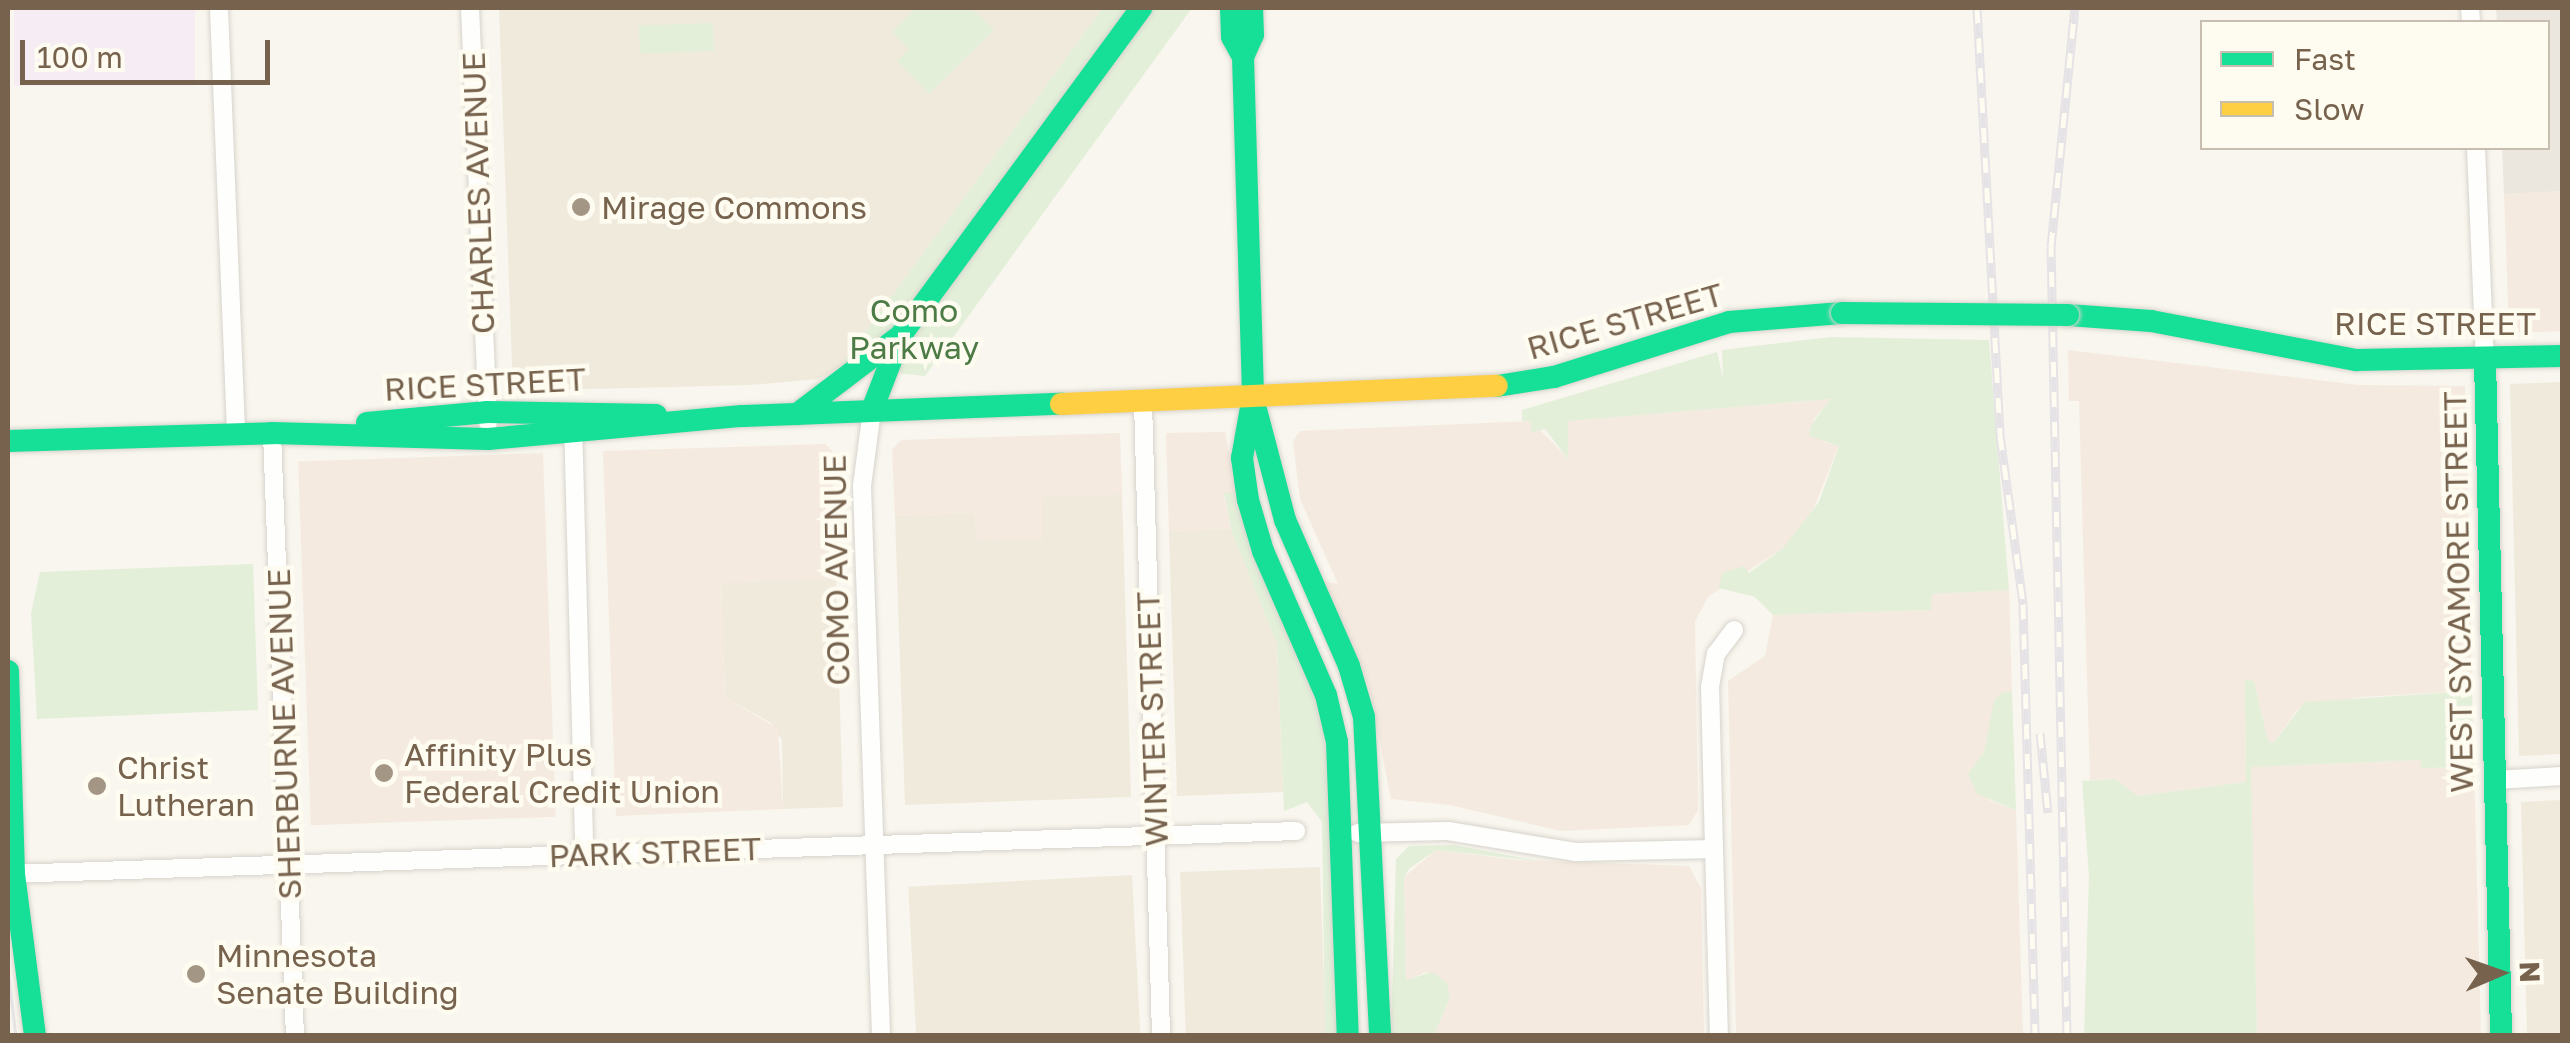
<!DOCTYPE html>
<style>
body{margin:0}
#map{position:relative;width:2570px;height:1043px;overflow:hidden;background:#f8f6ee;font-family:"Golos Text",sans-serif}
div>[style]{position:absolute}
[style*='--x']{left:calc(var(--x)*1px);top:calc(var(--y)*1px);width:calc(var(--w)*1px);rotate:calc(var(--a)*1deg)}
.residential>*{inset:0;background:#f0eadc;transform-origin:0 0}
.commercial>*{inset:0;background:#f5eadf;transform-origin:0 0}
.industrial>*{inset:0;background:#ebe7de}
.education>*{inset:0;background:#f6edf4;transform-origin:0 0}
.green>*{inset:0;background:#e3efd9;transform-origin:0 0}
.roads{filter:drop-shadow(0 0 2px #d7d3cc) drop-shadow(0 0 2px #d7d3cc)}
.street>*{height:18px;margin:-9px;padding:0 9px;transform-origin:9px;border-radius:9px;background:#fefefc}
.fast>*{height:22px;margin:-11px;padding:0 11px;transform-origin:11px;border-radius:11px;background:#16e098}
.slow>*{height:22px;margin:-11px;padding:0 11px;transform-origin:11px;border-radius:11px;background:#ffcf43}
.tram>*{height:2.5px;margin:-1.25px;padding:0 1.25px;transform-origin:1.25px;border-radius:1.25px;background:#e6e3e6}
.rail>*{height:9px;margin-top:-4.5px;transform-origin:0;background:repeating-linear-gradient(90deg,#fefbf0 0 15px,#e6e3e6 0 30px);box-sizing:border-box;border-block:2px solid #e6e3e6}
.bridges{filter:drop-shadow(0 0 2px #d8d3cc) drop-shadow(0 0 2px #d8d3cc)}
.fast-bridge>*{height:22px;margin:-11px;padding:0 11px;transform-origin:11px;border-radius:11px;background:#16e098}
.dots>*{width:28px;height:28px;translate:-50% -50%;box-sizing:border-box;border:5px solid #fefbf0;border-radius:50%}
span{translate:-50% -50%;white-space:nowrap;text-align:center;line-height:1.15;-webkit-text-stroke:9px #fefbf0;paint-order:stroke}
.street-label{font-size:32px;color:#76624d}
.poi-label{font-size:32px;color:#76624d}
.left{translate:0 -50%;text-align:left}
.park-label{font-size:32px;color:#4d7b45}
.frame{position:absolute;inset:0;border:10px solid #76624d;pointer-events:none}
.legend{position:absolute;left:2200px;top:20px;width:350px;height:130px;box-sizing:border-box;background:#fefbf0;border:2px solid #c8beaf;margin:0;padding:12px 18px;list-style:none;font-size:30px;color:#76624d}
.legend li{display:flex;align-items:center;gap:20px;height:50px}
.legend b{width:50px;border:2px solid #c8beaf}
.north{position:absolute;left:2450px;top:923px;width:100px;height:100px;-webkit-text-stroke:8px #fefbf0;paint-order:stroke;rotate:88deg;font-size:28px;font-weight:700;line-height:40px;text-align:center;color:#76624d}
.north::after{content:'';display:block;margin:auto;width:35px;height:45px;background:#76624d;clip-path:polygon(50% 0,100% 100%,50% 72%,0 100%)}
.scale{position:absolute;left:20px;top:40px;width:250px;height:45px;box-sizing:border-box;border:5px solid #76624d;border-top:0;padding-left:12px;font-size:30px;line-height:35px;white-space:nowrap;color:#76624d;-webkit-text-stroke:8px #fefbf0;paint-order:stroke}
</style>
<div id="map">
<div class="residential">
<i style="clip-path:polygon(499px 8px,1103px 8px,840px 367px,819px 379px,749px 385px,513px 391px)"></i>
<i style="clip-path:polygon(2562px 382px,2562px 754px,2519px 756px,2510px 384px)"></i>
<i style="clip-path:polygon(1122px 494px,1131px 797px,905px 805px,895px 516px,975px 513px,1043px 539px,1042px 496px)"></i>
<i style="clip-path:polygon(1231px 529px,1277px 644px,1283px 792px,1177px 796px,1169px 531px)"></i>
<i style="clip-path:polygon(836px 579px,843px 807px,783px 809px,782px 740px,771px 723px,725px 697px,721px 582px)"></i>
<i style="clip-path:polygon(2562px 800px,2562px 1035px,2527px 1035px,2521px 802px)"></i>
<i style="left:1320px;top:867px;width:168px;height:140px;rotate:88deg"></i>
<i style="left:1132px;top:875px;width:160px;height:224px;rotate:87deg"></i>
</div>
<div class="commercial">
<i style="clip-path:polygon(2562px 191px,2562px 331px,2516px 333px,2509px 327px,2504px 194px)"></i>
<i style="clip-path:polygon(2068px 350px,2358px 385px,2465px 386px,2472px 691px,2360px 697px,2298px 709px,2274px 742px,2268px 741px,2254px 681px,2245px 681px,2246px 782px,2138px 796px,2115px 779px,2090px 780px,2079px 401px,2069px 401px)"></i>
<i style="clip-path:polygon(1831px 399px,1813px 420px,1824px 442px,1839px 445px,1811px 515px,1783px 548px,1708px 597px,1695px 622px,1698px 810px,1689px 825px,1561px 831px,1450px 805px,1391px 799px,1369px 687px,1324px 581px,1338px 584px,1300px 499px,1293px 441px,1300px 431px,1531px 421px,1568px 458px,1568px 421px)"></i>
<i style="clip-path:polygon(1225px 432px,1236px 492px,1224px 494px,1231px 529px,1169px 531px,1166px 433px)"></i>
<i style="clip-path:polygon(1120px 433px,1122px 494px,1043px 497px,1043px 539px,976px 541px,974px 513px,895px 516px,892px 450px,901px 440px)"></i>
<i style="clip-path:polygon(825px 444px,832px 451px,836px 579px,721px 583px,725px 697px,778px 729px,783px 809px,616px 816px,603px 451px)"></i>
<i style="left:543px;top:453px;width:364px;height:245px;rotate:88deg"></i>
<i style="clip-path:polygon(2009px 590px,2012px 692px,2003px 693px,1984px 752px,1968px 774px,1989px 800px,2016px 810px,2023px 1035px,1736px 1035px,1728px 681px,1765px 656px,1773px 615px,1931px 610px,1931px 594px)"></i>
<i style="clip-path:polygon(2421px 760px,2422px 768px,2474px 767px,2481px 1035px,2257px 1035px,2250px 767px)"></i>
<i style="clip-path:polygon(1436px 850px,1519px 860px,1689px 866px,1701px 888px,1704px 1035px,1434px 1035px,1450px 997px,1426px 972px,1406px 981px,1404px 877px)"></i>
</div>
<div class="industrial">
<i style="clip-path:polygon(2496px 8px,2562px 8px,2562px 191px,2504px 194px,2502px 148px,2548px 148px,2548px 22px,2497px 22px)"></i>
</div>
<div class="education">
<i style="left:14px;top:8px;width:181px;height:78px"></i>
</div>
<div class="green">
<i style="clip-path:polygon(916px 8px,971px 8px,994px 30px,929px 94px,897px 61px,909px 49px,892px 32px)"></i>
<i style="clip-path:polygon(1103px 8px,1192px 8px,925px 376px,840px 367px)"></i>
<i style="left:713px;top:23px;width:28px;height:74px;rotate:88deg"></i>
<i style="clip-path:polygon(1831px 337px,1989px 340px,2009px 590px,1932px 594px,1931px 610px,1773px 615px,1755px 597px,1719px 588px,1722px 573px,1744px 566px,1749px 573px,1783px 548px,1819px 502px,1839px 446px,1809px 436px,1810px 427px,1830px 399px,1568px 421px,1568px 459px,1545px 429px,1531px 433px,1531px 421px,1522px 421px,1522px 410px,1717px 352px,1723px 378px,1722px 350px)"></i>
<i style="clip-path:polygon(1236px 492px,1312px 685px,1328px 749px,1338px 1035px,1325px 1035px,1322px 822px,1307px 802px,1284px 811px,1277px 644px,1232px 532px,1224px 493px)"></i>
<i style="clip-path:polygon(253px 564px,258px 710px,37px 719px,31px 613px,40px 572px)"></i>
<i style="clip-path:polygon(2245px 680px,2254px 681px,2268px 741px,2274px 742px,2305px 702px,2472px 691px,2474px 767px,2421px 768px,2420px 760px,2251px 767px,2257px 1035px,2084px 1035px,2089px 876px,2082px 781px,2115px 779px,2138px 796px,2246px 782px)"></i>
<i style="clip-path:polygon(2003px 692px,2012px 692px,2016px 810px,1977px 794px,1968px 774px,1984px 752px,1994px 700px)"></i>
<i style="clip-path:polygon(1454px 845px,1538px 861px,1436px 850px,1410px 868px,1404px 877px,1406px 980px,1432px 972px,1447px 983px,1450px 997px,1434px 1035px,1391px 1036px,1396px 859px,1409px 846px)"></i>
</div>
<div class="roads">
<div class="street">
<i style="--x:219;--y:8;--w:427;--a:87.7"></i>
<i style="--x:470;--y:8;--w:415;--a:87.5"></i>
<i style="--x:2470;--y:8;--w:14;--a:86"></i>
<i style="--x:2476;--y:148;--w:212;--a:87.6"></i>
<i style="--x:1143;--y:402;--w:634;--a:88.37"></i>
<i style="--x:872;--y:410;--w:77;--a:97.5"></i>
<i style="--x:862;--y:486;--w:550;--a:88.02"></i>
<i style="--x:573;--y:420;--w:434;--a:88.5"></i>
<i style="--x:272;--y:433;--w:603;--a:87.82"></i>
<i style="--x:2495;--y:780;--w:67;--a:-3.4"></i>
<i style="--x:1358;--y:833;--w:90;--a:-1.3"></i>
<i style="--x:1448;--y:831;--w:130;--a:9.3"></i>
<i style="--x:1576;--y:852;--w:138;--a:-1.2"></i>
<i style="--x:1714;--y:849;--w:187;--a:88.5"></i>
<i style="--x:1714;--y:849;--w:162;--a:-91.4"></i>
<i style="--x:1710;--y:687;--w:34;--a:-80"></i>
<i style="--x:1716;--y:654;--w:30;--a:-53"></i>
<i style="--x:8;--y:874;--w:1289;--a:-1.91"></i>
</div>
<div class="fast">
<i style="--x:1231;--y:8;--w:29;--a:88"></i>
<i style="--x:1232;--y:37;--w:23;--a:61"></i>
<i style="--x:1243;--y:57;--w:341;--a:88.3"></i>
<i style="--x:1253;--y:398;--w:126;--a:75.3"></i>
<i style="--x:1285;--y:520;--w:159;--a:66.3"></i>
<i style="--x:1349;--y:666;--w:53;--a:73.6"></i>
<i style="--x:1364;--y:717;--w:319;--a:87.1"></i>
<i style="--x:1243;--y:57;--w:24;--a:-66"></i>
<i style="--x:1253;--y:35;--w:27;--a:-92"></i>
<i style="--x:2068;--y:315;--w:83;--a:4.1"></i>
<i style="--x:2151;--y:321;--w:209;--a:10.8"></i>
<i style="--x:2356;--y:360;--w:206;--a:-1.1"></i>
<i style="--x:2485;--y:360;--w:676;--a:88.64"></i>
<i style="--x:1497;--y:386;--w:58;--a:-9"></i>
<i style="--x:1554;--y:377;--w:183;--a:-17.4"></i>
<i style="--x:1729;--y:322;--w:113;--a:-4.6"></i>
<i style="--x:1252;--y:402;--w:57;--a:100.1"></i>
<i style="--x:1242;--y:458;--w:42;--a:81.9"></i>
<i style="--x:1248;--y:500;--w:53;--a:73.6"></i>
<i style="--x:1263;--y:551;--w:157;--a:66.4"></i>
<i style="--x:1326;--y:695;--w:48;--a:76.8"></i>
<i style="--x:1337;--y:742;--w:294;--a:87.9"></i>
<i style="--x:872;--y:410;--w:80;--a:-68.9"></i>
<i style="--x:901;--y:335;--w:406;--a:-53.7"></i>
<i style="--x:797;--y:414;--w:126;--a:-37.2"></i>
<i style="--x:367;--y:423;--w:121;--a:-5.2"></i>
<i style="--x:487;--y:412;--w:169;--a:1"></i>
<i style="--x:8;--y:441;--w:264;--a:-1.7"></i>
<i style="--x:272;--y:433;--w:216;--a:1.6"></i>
<i style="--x:488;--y:439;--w:255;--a:-5.2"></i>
<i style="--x:742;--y:416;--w:319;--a:-2.2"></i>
<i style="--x:8;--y:671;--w:203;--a:88.3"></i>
<i style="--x:14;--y:874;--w:163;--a:82.6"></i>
</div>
<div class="slow">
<i style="--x:1061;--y:404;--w:436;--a:-2.4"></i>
</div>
</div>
<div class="tram">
<i style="--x:8;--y:970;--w:66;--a:83.1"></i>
</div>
<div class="rail">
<i style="--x:1977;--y:8;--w:428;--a:86.9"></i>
<i style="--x:2000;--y:435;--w:171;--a:82.2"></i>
<i style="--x:2023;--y:604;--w:432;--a:88.4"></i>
<i style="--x:2040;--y:733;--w:80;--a:84.3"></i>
<i style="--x:2067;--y:1036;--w:789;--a:-91.16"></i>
<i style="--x:2051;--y:247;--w:240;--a:-84.3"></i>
</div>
<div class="bridges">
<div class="fast-bridge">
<i style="--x:1842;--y:313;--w:226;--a:0.5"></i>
</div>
</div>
<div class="dots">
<i style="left:581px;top:207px;background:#a49685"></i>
<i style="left:384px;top:773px;background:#a49685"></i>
<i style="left:97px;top:786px;background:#a49685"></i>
<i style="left:196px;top:974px;background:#a49685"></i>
</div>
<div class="street-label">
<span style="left:478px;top:193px;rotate:-92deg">CHARLES AVENUE</span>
<span style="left:1625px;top:321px;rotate:-16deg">RICE STREET</span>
<span style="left:2435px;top:323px">RICE STREET</span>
<span style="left:485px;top:384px;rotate:-3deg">RICE STREET</span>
<span style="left:836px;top:570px;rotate:-91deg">COMO AVENUE</span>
<span style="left:2458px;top:592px;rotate:-91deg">WEST SYCAMORE STREET</span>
<span style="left:1152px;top:719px;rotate:-92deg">WINTER STREET</span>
<span style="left:284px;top:734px;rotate:-92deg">SHERBURNE AVENUE</span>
<span style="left:655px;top:852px;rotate:-2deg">PARK STREET</span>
</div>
<div class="poi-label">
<span class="left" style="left:601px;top:207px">Mirage Commons</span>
<span class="left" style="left:404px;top:773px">Affinity Plus<br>Federal Credit Union</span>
<span class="left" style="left:117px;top:786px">Christ<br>Lutheran</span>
<span class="left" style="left:216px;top:974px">Minnesota<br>Senate Building</span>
</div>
<div class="park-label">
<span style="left:914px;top:329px">Como<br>Parkway</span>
</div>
<div class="frame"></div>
<ul class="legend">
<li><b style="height:12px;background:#16e098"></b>Fast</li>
<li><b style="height:12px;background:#ffcf43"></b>Slow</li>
</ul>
<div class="north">N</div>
<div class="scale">100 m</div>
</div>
